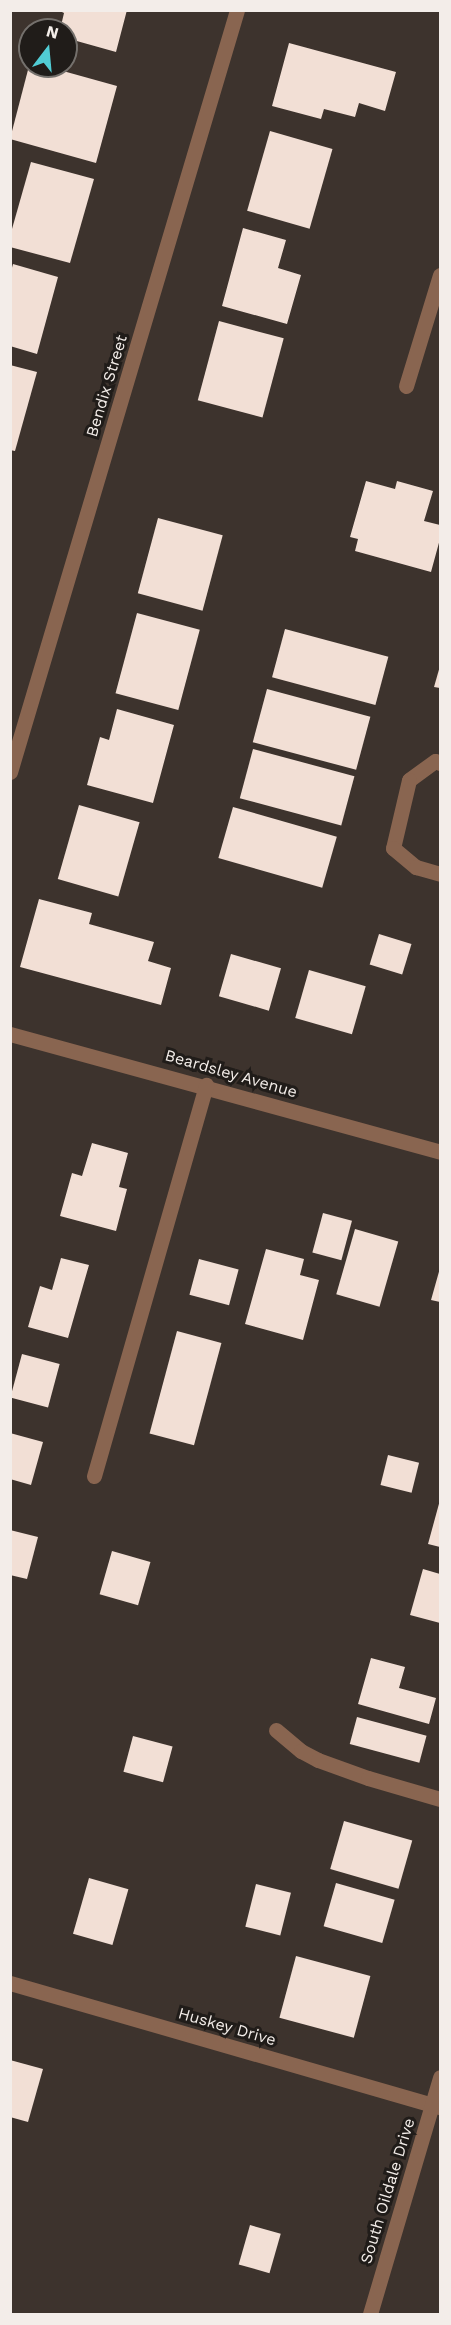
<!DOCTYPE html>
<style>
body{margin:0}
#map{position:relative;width:451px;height:2325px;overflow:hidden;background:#3d332d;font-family:"Work Sans",sans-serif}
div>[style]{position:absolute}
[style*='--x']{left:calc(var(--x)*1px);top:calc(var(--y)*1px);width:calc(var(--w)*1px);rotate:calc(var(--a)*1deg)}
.building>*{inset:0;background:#f2dfd5;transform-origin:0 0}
.minor>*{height:15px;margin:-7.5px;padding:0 7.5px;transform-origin:7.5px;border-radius:7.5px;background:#896550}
span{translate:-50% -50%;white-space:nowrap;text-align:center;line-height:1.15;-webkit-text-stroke:6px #201c19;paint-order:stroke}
.street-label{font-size:16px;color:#f3ede9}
.frame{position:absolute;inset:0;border:12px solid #f3ede9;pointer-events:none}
.north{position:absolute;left:18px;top:18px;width:60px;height:60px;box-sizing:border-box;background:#201c19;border:2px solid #74706c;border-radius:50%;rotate:16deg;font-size:16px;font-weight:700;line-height:24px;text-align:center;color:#f3ede9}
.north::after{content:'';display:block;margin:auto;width:21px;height:27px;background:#51ccd4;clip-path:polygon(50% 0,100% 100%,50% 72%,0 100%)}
</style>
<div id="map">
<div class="building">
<i style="clip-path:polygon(58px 10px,127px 10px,116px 52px,66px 38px,66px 30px,60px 30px,64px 13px)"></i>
<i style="clip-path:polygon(289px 43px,396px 72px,385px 111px,359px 103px,355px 117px,324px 109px,321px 119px,272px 106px)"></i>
<i style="clip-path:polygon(29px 66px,45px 66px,117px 86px,96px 163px,10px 139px)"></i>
<i style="left:270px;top:131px;width:65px;height:83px;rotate:16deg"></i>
<i style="clip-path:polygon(31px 162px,94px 179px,70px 263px,10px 247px,10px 236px)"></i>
<i style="clip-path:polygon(243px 228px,286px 240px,278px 268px,301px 275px,287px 324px,222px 306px)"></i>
<i style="clip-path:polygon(13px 264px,58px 277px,37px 354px,10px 346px,10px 275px)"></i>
<i style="left:219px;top:321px;width:67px;height:82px;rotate:15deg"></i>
<i style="clip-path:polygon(10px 365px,37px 372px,15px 451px,10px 450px)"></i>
<i style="clip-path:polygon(366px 481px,395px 489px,397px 481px,433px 491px,424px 521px,440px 525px,440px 539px,431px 572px,355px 551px,358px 539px,350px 537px)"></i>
<i style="left:158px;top:518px;width:67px;height:78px;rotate:15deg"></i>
<i style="left:137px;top:613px;width:65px;height:83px;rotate:15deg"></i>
<i style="left:285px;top:629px;width:107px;height:50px;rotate:15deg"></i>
<i style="clip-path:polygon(440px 666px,440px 688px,434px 687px)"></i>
<i style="left:267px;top:689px;width:107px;height:55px;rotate:15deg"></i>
<i style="clip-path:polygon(117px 709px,174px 725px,153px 803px,87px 785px,100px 737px,109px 740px)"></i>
<i style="left:253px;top:749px;width:105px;height:51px;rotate:15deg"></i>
<i style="left:79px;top:805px;width:63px;height:77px;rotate:16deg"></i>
<i style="left:233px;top:807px;width:108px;height:53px;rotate:16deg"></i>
<i style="clip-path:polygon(39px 899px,92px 913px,89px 924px,154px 942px,148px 961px,171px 968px,161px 1005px,20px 967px)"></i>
<i style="left:379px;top:934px;width:34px;height:32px;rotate:17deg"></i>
<i style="left:231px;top:954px;width:52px;height:44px;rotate:16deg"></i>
<i style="left:309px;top:970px;width:59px;height:50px;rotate:16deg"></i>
<i style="clip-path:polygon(92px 1143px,128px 1153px,119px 1187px,127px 1189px,116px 1231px,60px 1216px,72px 1173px,82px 1176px)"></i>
<i style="left:323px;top:1213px;width:30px;height:41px;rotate:15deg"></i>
<i style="left:355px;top:1229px;width:45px;height:68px;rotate:16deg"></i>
<i style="clip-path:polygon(266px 1249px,304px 1259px,300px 1275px,319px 1280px,303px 1340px,245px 1324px)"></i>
<i style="clip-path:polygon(61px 1258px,89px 1265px,68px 1338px,28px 1327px,40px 1286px,52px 1290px)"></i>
<i style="left:199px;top:1259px;width:41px;height:37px;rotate:15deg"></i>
<i style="clip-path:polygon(440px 1268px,440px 1302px,431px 1300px)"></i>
<i style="left:177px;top:1331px;width:46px;height:106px;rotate:15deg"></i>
<i style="left:22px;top:1354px;width:39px;height:45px;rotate:15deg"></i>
<i style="clip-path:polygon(10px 1433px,43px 1442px,31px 1485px,10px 1479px)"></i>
<i style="left:388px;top:1455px;width:32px;height:31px;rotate:14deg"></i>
<i style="clip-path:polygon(440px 1500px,440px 1547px,428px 1544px)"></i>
<i style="clip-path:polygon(10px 1530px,38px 1537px,27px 1579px,10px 1575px)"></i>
<i style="left:112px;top:1551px;width:40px;height:45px;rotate:16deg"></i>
<i style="clip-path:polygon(423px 1569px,440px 1574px,440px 1623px,410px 1615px)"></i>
<i style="clip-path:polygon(371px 1658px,405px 1667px,399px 1688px,436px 1698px,429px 1724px,358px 1704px)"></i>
<i style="left:357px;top:1717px;width:72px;height:28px;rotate:15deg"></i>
<i style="left:133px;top:1736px;width:41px;height:37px;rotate:15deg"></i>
<i style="left:344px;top:1821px;width:71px;height:50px;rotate:16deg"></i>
<i style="left:89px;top:1878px;width:41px;height:58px;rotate:16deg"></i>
<i style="left:336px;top:1883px;width:61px;height:45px;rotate:16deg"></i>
<i style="left:256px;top:1884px;width:36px;height:44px;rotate:14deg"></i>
<i style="left:296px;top:1956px;width:77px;height:64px;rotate:15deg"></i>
<i style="clip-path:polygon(10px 2060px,43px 2069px,28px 2122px,10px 2117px)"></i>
<i style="left:250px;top:2225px;width:32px;height:41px;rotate:16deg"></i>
</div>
<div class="minor">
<i style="--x:406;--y:386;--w:116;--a:-73"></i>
<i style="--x:440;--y:763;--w:5;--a:-158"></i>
<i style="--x:435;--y:761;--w:32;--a:144"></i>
<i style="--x:409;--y:780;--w:70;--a:103.2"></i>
<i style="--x:393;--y:848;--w:30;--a:40"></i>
<i style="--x:416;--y:867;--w:25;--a:16"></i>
<i style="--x:10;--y:772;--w:795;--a:-73.41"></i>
<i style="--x:10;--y:1034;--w:446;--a:15.3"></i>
<i style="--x:94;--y:1476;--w:407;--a:-74"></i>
<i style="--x:276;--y:1730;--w:33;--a:40"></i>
<i style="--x:301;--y:1751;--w:19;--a:28"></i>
<i style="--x:318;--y:1760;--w:53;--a:19.8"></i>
<i style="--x:368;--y:1778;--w:75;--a:16.3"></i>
<i style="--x:10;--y:1983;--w:448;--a:16.1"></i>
<i style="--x:370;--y:2314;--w:247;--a:-73.5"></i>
</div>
<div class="street-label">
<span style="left:107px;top:386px;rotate:-73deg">Bendix Street</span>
<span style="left:231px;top:1074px;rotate:16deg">Beardsley Avenue</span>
<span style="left:227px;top:2027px;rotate:16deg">Huskey Drive</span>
<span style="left:388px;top:2191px;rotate:-73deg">South Oildale Drive</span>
</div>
<div class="frame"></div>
<div class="north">N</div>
</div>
